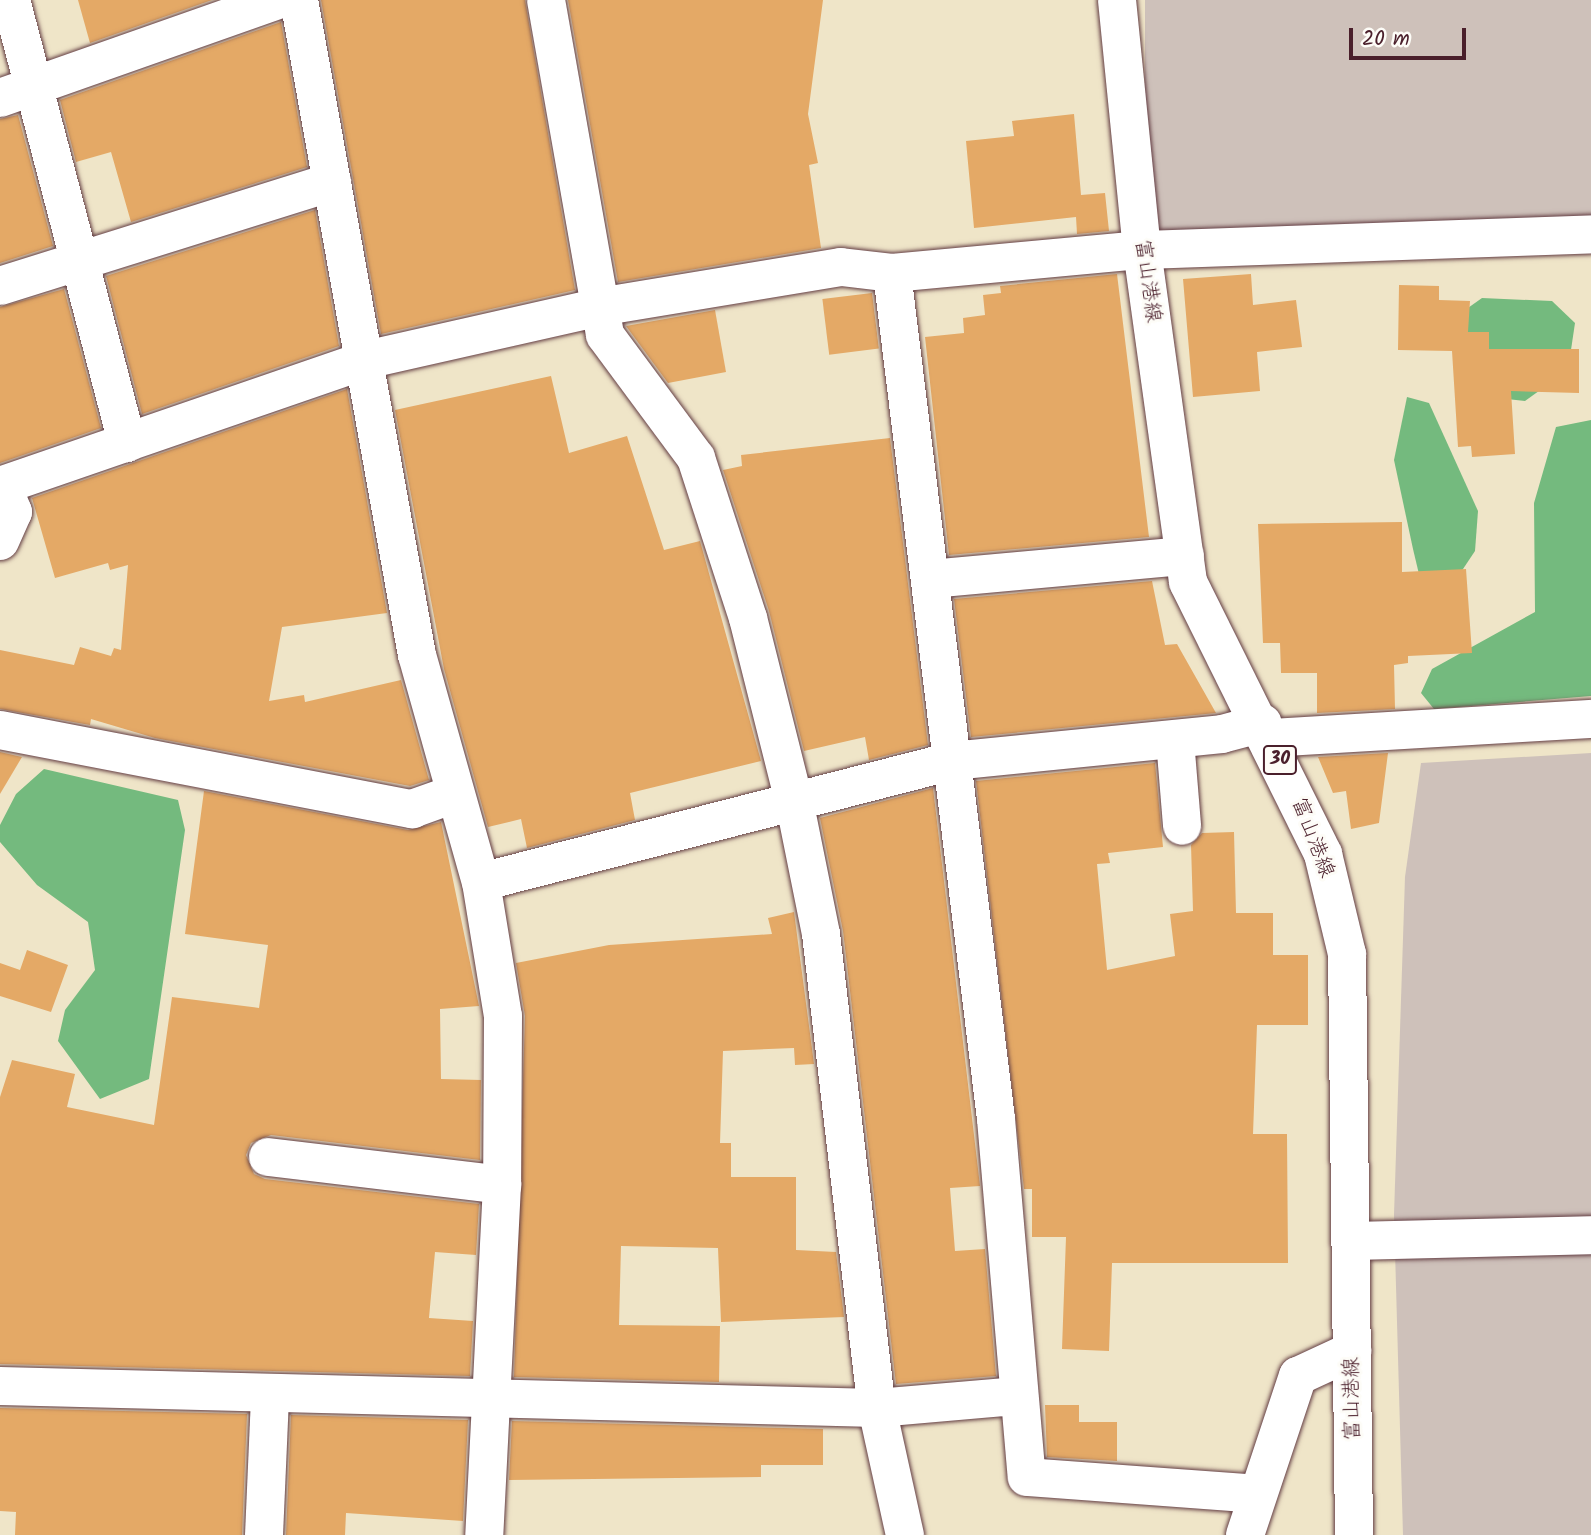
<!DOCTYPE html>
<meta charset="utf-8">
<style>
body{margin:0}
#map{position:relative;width:1591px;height:1535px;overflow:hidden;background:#efe5c8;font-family:Kalam,"Klee One",sans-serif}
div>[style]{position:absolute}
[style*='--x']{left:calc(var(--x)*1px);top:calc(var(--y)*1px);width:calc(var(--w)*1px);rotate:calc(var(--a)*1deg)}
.industrial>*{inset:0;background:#cec1ba;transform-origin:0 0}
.forest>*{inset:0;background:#74ba7e}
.building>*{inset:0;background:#e4a966;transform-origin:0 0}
.roads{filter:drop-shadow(0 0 2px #633d43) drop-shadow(0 0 2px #633d43)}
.minor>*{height:38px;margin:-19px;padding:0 19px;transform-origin:19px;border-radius:19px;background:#fff}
.major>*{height:38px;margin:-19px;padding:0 19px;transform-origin:19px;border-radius:19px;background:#fff}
span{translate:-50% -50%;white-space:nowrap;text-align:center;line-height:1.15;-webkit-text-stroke:6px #fdfcf7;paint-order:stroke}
.shield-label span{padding:2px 5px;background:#fdfcf7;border:2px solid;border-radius:5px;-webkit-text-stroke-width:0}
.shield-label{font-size:19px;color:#4a1f2b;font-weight:700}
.street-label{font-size:21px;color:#4a1f2b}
.scale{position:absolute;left:1349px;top:28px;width:117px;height:32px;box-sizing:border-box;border:4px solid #4a1f2b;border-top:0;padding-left:9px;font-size:21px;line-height:24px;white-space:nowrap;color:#4a1f2b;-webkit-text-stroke:5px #fdfcf7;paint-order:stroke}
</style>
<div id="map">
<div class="industrial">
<i style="left:1145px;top:0;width:446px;height:236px"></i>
<i style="clip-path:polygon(1591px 753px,1591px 1535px,1403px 1535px,1394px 1215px,1405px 877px,1421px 763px)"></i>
</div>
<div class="forest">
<i style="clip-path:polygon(1482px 298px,1552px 301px,1575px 323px,1568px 370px,1525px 401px,1498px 398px,1458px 315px)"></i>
<i style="clip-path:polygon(1407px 397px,1429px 403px,1478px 511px,1475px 551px,1449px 590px,1423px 591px,1413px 549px,1394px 460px)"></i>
<i style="clip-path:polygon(1591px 420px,1591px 696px,1434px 709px,1421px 693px,1432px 669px,1535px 612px,1534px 503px,1556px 427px)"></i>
<i style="clip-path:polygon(44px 769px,178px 800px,185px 830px,149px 1079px,100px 1099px,58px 1041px,65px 1010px,95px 970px,88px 922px,37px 885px,0 842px,0 825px,16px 794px)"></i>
</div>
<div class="building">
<i style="clip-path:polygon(78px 0,212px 0,90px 43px)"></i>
<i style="clip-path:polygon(321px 0,525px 0,575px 290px,381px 334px)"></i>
<i style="clip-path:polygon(568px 0,823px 0,808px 114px,818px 163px,809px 165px,821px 248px,618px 282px)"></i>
<i style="clip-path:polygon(281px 22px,307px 167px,131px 222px,111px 152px,76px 162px,60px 100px)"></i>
<i style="clip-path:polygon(1074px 114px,1081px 195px,1105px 193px,1109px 231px,1077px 234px,1076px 217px,974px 228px,966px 141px,1014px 136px,1012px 121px)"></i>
<i style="clip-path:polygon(18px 115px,53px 246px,0 263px,0 119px)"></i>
<i style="clip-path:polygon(315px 210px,339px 346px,142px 414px,106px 276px)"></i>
<i style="clip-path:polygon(1117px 274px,1149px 537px,949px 555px,925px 337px,964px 333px,963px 318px,985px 315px,983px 295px,1001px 293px,1000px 286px)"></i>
<i style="clip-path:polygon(1251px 274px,1253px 305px,1296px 300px,1302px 347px,1257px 352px,1260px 391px,1193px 397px,1183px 279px)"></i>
<i style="clip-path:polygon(1399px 285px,1439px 286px,1439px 300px,1470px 301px,1468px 332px,1489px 332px,1489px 349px,1579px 349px,1579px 393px,1511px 391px,1515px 454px,1472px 457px,1471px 446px,1458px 447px,1452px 351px,1398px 350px)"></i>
<i style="clip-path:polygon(64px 289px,101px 428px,0 463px,0 307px)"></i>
<i style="left:872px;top:293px;width:56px;height:50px;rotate:83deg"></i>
<i style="clip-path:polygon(715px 310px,726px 372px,668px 383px,626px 326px)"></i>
<i style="clip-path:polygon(551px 376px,569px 453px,627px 436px,664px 550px,700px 541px,761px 761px,630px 793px,635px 820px,527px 848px,521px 819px,488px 827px,444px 669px,395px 410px)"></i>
<i style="clip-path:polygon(347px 389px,387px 613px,282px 627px,269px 701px,304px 695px,305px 702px,401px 680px,429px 780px,410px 786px,155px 738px,91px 719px,90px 725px,0 709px,0 650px,74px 665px,80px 647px,111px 656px,114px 648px,121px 650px,128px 565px,110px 570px,108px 563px,55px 578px,32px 498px)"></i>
<i style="clip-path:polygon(890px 438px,928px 745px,869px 760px,865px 737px,804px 751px,769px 611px,723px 470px,742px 466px,741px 455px)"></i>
<i style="clip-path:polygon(1402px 522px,1402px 572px,1466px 569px,1472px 653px,1408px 656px,1408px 663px,1394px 665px,1395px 709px,1317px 713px,1317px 673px,1281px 673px,1280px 643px,1263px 643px,1258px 524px)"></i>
<i style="clip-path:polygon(1152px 581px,1165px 645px,1177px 644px,1216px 713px,971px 737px,954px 599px)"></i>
<i style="clip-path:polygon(0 752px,22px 757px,0 794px)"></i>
<i style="clip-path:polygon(1388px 753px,1379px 823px,1351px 829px,1346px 791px,1333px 793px,1318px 757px)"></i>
<i style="clip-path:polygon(1155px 763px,1163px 847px,1108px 853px,1110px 863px,1097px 864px,1107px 970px,1175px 956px,1170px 914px,1193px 911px,1191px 845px,1202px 833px,1234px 832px,1236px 913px,1273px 913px,1273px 955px,1308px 955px,1308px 1025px,1257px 1025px,1253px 1134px,1287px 1134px,1288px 1263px,1112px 1263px,1109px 1351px,1062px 1349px,1066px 1237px,1032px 1237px,1032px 1189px,1024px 1189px,976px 781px)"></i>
<i style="clip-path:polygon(933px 788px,980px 1186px,950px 1188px,955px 1251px,985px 1249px,996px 1376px,896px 1384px,843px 931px,820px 818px)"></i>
<i style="clip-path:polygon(204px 791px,408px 830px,441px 822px,479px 1006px,440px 1009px,441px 1079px,481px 1080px,480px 1160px,271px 1135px,251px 1143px,246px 1155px,254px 1174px,265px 1179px,479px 1204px,476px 1255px,435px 1252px,429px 1318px,473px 1321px,470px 1376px,0 1364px,0 1097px,12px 1060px,75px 1074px,67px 1107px,154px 1125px,172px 997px,259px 1008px,268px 945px,185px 934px)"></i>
<i style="clip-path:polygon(794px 912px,814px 1064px,795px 1065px,794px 1048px,723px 1051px,720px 1143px,731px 1143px,731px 1177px,796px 1177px,796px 1250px,836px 1252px,844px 1317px,721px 1322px,718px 1248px,621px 1246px,619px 1325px,720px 1326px,719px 1382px,514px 1377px,525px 1016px,516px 963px,609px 945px,772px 934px,768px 918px)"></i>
<i style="clip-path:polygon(27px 950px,68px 965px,51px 1012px,0 996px,0 963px,20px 970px)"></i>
<i style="clip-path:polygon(1045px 1405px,1079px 1405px,1079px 1422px,1117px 1422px,1117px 1461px,1047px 1457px)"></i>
<i style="clip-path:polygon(0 1408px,247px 1414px,242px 1535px,15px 1535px,16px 1512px,0 1511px)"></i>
<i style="clip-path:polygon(291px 1415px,468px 1420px,463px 1521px,346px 1513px,345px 1535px,286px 1535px)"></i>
<i style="clip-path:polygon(512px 1421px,823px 1429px,823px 1465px,761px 1465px,761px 1477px,509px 1480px)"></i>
</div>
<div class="roads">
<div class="minor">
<i style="--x:11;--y:0;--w:458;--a:75.3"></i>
<i style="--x:299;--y:0;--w:666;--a:79.79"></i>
<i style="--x:417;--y:655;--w:236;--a:74.3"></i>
<i style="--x:481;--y:882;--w:136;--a:80.7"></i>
<i style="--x:503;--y:1016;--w:169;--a:90.3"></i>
<i style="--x:502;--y:1185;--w:350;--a:92.9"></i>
<i style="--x:546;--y:0;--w:340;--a:80"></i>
<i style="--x:605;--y:335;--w:153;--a:53.5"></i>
<i style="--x:696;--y:458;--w:168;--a:72"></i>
<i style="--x:748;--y:618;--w:193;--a:75.9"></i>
<i style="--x:795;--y:805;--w:132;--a:78.6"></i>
<i style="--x:821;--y:934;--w:477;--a:83.3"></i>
<i style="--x:877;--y:1408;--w:130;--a:77.6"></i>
<i style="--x:0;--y:98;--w:295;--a:-19.4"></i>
<i style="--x:892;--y:273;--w:852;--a:82.99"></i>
<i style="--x:996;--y:1119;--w:359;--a:85.1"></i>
<i style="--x:1027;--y:1477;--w:231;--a:4.2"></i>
<i style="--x:0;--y:286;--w:348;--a:-17.4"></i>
<i style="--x:0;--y:486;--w:386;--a:-19"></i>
<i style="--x:365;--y:360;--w:246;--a:-12.7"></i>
<i style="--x:605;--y:306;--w:239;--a:-9.4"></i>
<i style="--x:841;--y:267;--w:51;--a:6.7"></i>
<i style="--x:892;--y:273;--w:251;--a:-5.3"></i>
<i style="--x:1142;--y:250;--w:449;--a:-2"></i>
<i style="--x:0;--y:541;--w:32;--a:-66"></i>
<i style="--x:13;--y:512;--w:29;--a:-112"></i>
<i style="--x:930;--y:579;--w:256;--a:-5.2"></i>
<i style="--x:0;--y:730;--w:420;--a:10.9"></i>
<i style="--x:412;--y:809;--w:45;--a:-19.7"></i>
<i style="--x:1270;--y:738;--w:322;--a:-3.4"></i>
<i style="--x:1175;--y:740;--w:86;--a:85.3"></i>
<i style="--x:481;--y:882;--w:486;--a:-14.4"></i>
<i style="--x:952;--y:761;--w:271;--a:-5.7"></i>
<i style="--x:1222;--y:734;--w:42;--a:-15"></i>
<i style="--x:268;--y:1157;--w:236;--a:6.8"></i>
<i style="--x:1351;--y:1241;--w:240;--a:-1.4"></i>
<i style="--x:0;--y:1386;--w:877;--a:1.44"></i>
<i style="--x:877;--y:1408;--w:140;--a:-4.9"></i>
<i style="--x:264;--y:1535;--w:140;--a:-87.5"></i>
<i style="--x:1245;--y:1535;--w:168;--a:-71.6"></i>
<i style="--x:1298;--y:1376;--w:60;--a:-24.8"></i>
</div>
<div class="major">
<i style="--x:1117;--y:0;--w:251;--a:84.3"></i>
<i style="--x:1142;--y:250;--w:335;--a:82.1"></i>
<i style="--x:1188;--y:582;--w:304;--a:63.6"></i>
<i style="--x:1323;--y:854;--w:103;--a:76.5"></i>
<i style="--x:1347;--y:954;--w:581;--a:89.31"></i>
</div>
</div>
<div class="shield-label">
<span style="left:1280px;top:760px">30</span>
</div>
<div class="street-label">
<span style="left:1147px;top:281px;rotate:82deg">富山港線</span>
<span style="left:1312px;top:838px;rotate:69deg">富山港線</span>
<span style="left:1353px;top:1399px;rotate:-91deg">富山港線</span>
</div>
<div class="scale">20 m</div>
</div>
